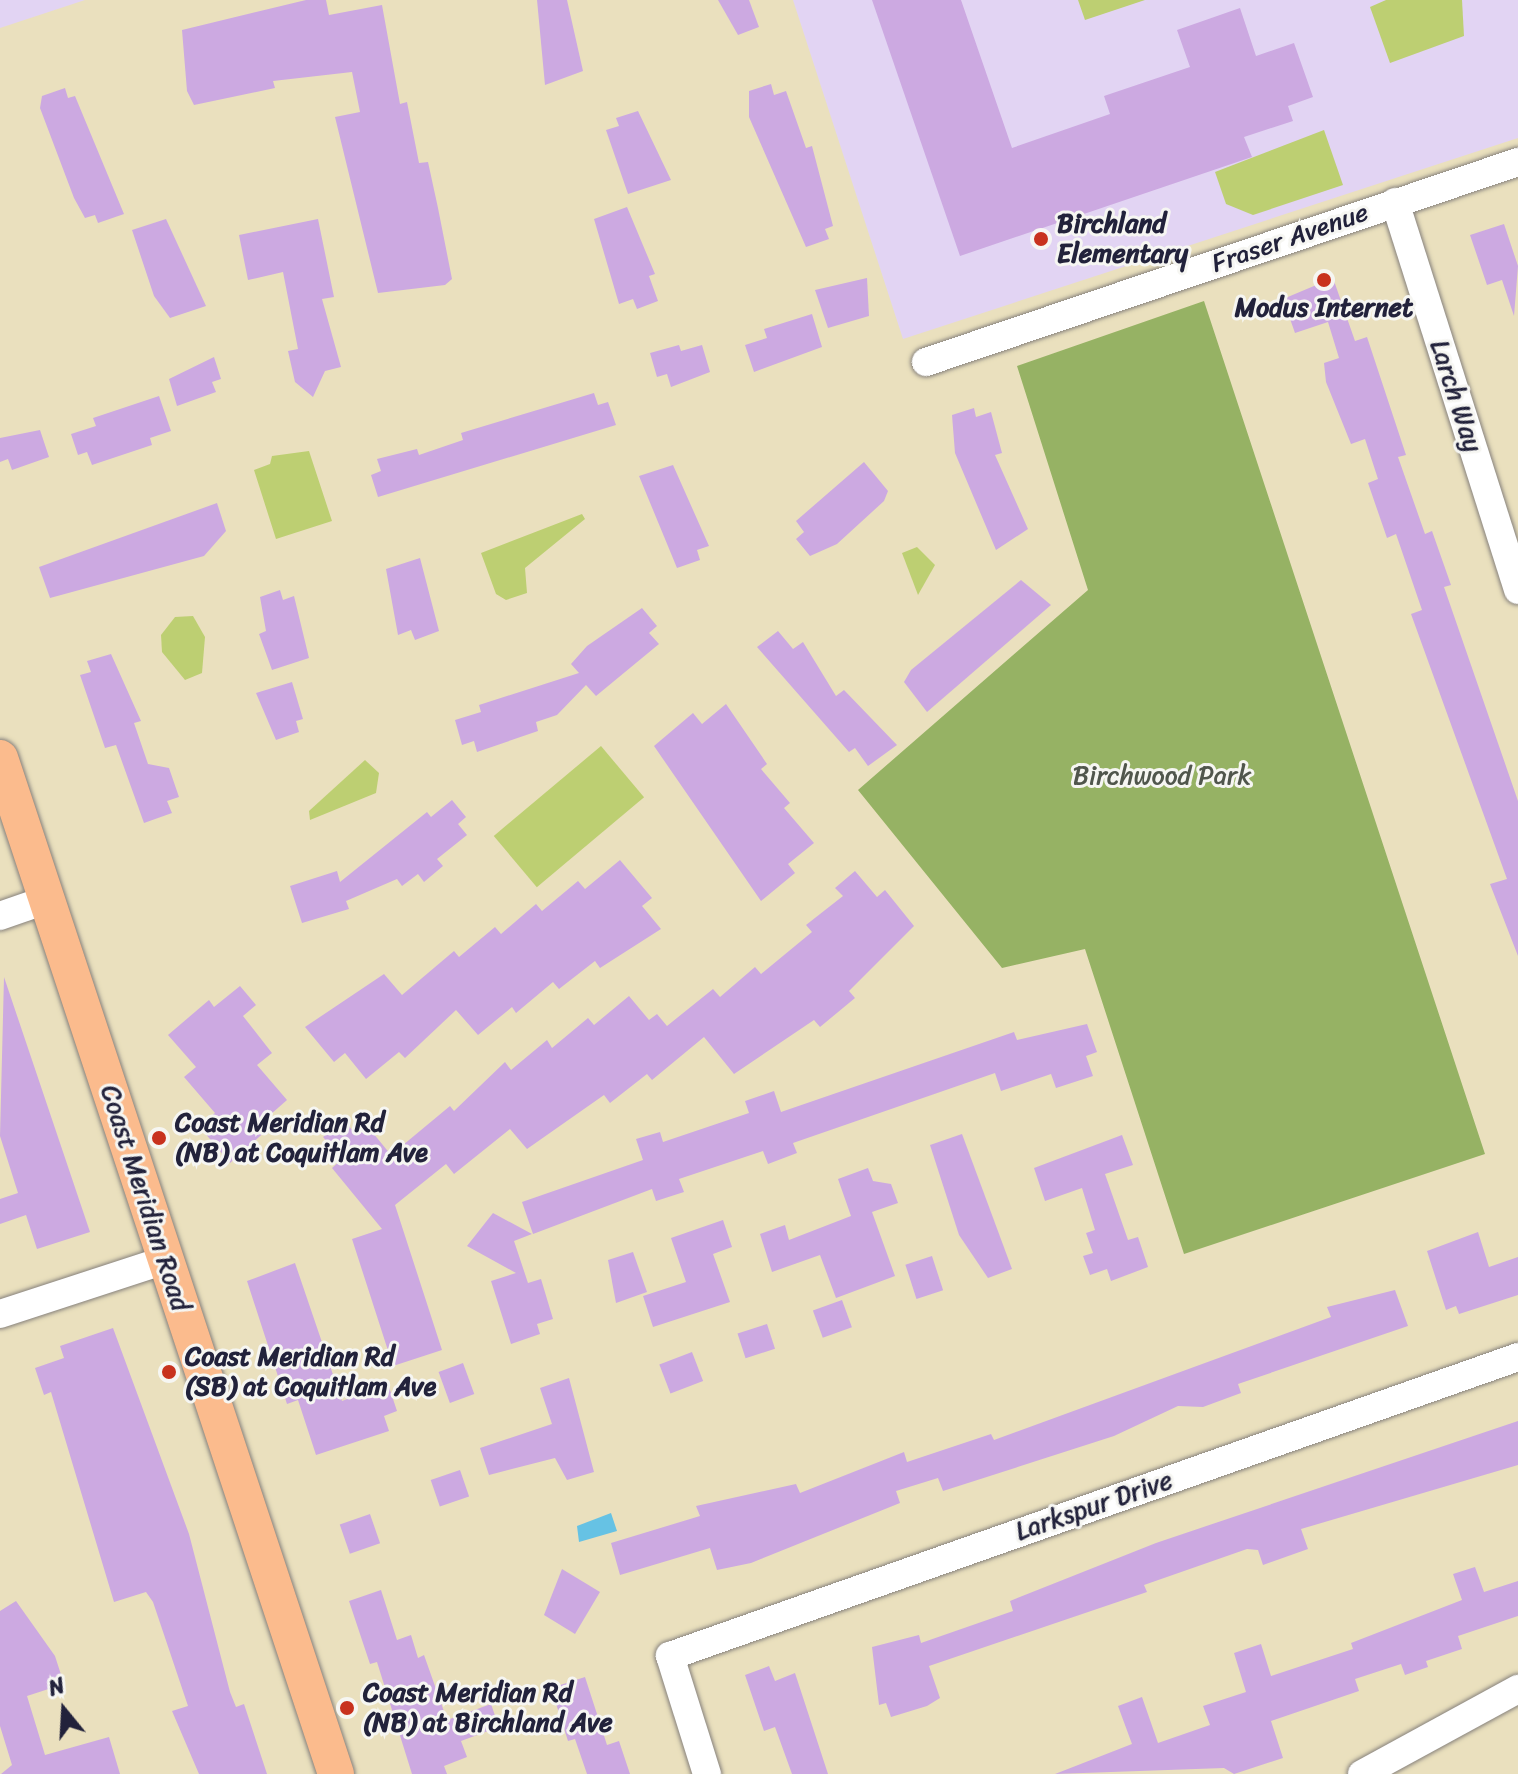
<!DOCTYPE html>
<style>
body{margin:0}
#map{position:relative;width:1518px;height:1774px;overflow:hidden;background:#eae0be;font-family:Sriracha,sans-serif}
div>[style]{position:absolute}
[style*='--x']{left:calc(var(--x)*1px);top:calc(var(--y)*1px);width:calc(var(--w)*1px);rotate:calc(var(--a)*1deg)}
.built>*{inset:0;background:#e2d4f3}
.green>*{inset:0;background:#bdcf72;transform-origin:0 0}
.forest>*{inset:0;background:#96b264}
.water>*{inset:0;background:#66c2e4}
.building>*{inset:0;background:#cca9e1;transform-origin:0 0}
.roads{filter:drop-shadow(0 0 2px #86817c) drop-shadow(0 0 2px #86817c)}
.minor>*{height:28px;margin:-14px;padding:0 14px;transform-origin:14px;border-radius:14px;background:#fff}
.major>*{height:36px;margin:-18px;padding:0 18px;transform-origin:18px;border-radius:18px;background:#fbbb8d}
.dots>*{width:22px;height:22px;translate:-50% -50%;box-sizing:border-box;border:4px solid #f6f6f2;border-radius:50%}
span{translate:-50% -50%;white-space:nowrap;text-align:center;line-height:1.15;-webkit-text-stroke:6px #f6f6f2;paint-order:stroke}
.poi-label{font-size:26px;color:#22223b;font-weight:700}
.left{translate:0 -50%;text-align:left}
.street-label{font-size:26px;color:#22223b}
.park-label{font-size:26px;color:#50564c}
.north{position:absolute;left:24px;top:1670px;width:80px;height:80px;-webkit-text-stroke:6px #f6f6f2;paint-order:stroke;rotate:342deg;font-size:22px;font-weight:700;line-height:32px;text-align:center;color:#22223b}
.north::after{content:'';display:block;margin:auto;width:28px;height:36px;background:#22223b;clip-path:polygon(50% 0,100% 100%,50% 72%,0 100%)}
</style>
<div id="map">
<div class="built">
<i style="clip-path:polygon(0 0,85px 0,0 28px)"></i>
<i style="clip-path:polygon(793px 0,1518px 0,1518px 138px,903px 339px)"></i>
</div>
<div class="green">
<i style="clip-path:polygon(1078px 0,1145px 0,1085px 20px)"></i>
<i style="clip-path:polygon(1386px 0,1462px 0,1464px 36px,1390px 63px,1370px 7px)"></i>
<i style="clip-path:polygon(1324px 130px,1343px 185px,1253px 215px,1226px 204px,1215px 172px)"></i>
<i style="clip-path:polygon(309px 451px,332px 521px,276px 539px,254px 470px,270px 464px,272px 456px)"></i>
<i style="clip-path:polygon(582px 514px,585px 519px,525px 568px,527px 593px,506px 600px,496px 594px,481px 553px)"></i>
<i style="clip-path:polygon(917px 547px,935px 565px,918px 595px,902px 553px)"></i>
<i style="clip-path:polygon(193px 616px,205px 637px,202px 673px,185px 680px,162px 652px,161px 635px,175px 617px)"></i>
<i style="left:601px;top:746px;width:67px;height:140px;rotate:50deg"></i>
<i style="clip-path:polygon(365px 760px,379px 773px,376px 793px,310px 820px,309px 811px)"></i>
</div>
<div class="forest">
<i style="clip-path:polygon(1204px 301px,1485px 1154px,1184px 1254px,1085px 949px,1002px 968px,858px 790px,1088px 590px,1017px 366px)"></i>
</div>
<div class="water">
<i style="clip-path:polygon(611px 1513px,617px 1531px,579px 1542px,577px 1526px)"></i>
</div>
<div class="building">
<i style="clip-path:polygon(306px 0,326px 0,329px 15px,382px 5px,400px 104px,407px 102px,419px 163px,428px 162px,438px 208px,452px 279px,445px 285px,378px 293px,335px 117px,360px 112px,352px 72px,273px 81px,275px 88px,194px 105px,187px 91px,182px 30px)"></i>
<i style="clip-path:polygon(537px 0,567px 0,583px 71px,545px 85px)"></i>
<i style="clip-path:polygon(718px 0,749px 0,759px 27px,738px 35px)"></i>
<i style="clip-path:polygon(872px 0,961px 0,1012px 148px,1110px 114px,1104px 96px,1190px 67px,1177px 30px,1240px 8px,1256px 56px,1294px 43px,1313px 97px,1288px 106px,1293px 121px,1244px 137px,1252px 157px,960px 256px)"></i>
<i style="clip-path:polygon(771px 84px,774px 95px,786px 91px,806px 148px,812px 146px,833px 226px,825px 229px,829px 239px,806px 247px,749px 117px,749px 91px)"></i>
<i style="clip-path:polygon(65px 88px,68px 98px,75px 96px,124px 214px,98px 223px,95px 215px,85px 218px,74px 198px,40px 108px,42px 96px)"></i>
<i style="clip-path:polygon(638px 111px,671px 180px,628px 194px,606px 130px,619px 126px,616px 118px)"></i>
<i style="clip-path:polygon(627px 207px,655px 274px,649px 276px,658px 301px,637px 309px,633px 299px,619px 304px,594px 219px)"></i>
<i style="clip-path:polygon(166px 219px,206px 306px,170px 318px,154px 296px,132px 230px)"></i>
<i style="clip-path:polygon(318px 219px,334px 297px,322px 299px,341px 367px,325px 371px,313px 397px,295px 382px,288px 351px,298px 349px,283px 272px,248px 280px,239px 235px)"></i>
<i style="clip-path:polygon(1504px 224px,1518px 266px,1514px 316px,1502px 280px,1487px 285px,1470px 235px)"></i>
<i style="clip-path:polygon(867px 278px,869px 316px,828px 328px,815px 290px)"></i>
<i style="clip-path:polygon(1333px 278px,1355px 341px,1367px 337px,1406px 455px,1398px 457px,1425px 534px,1432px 531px,1451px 585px,1444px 587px,1518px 801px,1518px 956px,1490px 884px,1507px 879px,1411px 614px,1422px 610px,1396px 534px,1387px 538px,1368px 483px,1378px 479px,1365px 439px,1351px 444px,1326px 382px,1324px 363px,1339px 358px,1328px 322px,1295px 333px,1283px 299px)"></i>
<i style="clip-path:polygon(812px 314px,822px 347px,754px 372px,745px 345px,767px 338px,764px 329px)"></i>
<i style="clip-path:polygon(679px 345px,681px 351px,702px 345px,710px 372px,671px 387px,667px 374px,657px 377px,650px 353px)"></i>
<i style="clip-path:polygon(214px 357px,221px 379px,212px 382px,216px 392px,177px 406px,169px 379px)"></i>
<i style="clip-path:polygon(594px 393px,598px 405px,608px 402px,616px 425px,378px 497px,371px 475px,381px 471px,377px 459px,417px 449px,419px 455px,463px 440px,461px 433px)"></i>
<i style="clip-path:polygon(159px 396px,171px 431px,150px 438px,152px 445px,92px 465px,87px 452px,78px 455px,71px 434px,96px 426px,93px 418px)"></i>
<i style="clip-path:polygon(974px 408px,976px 417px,991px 412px,1002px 453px,995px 455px,1028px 529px,996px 550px,955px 453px,952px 415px)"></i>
<i style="clip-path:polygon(40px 430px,49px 457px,12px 470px,8px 459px,0 462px,0 438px)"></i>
<i style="clip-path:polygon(864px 462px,888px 491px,884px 501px,837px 544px,810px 556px,796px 539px,804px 532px,796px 521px)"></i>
<i style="clip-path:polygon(673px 465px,709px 546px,697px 550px,700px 560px,677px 568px,639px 476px)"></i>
<i style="clip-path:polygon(217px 503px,226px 531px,204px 556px,50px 598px,39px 567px)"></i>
<i style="clip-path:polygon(420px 558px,439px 631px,415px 640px,411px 630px,398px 635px,386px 569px)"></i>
<i style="clip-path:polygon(1021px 580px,1051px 605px,927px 712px,904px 682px,911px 670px)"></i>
<i style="clip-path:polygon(280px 590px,283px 600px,294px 596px,309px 658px,272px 670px,259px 634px,266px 631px,260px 597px)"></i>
<i style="clip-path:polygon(642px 608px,657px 626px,649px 633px,659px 644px,596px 696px,586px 685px,557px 715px,536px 722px,538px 731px,477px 752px,474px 741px,462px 745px,455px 720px,481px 712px,479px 705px,579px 673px,571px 664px,587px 646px)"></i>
<i style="clip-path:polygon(778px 631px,793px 649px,803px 642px,836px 696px,844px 690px,897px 745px,868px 766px,855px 748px,849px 752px,757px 647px)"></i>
<i style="clip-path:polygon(111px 654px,141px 721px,134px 723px,148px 764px,169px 768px,179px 797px,167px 801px,172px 813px,144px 823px,116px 745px,105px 748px,80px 675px,91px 672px,87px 661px)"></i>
<i style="clip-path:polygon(292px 682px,303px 719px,296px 721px,299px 732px,276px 740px,256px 693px)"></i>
<i style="clip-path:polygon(726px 704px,767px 764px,761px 769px,790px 803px,784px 808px,814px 843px,788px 864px,795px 873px,761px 901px,654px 746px,693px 713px,702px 724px)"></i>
<i style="clip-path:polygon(452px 800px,466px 817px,458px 824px,467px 835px,437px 859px,443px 866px,424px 882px,418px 874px,402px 886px,397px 879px,346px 901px,349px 909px,302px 923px,290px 886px,337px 871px,340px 882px,427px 812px,431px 817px)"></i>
<i style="clip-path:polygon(620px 860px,652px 898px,642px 906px,661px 929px,600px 968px,595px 961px,559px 989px,553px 982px,516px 1013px,512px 1007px,478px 1035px,456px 1010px,405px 1058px,399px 1052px,366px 1079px,345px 1053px,334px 1062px,305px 1027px,384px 974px,402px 995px,454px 951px,459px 957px,495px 927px,501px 934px,536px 904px,542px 911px,578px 881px,585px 889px)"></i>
<i style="clip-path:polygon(855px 871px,877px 897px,885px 890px,914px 926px,849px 991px,855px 998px,820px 1027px,814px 1020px,734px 1074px,704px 1037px,652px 1080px,647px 1074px,610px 1103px,604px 1095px,527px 1149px,510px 1129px,454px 1174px,446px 1164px,395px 1205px,442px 1350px,393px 1366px,352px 1239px,382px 1229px,332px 1168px,342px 1159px,323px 1137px,344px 1120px,353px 1131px,364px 1122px,391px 1155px,450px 1106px,454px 1111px,505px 1062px,511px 1070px,547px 1040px,552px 1048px,588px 1018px,594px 1025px,629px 996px,649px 1020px,657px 1014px,667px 1026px,713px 989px,720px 997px,755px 967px,761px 974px,812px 932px,806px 925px,843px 896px,835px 888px)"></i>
<i style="clip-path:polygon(4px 977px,90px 1232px,37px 1249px,26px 1215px,0 1224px,0 1199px,18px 1193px,0 1136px)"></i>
<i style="clip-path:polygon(240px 986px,256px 1005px,243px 1016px,272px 1053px,257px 1065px,287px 1100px,262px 1122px,268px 1129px,230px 1163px,199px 1126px,215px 1113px,184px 1077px,196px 1067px,168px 1035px,209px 1000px,214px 1007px)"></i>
<i style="clip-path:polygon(1087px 1024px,1097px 1052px,1086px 1056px,1093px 1076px,1056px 1088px,1051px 1074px,1001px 1091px,995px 1073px,793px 1143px,797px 1153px,768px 1164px,763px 1151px,679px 1179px,684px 1192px,656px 1201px,652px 1189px,533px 1234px,522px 1202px,643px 1160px,636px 1139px,660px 1132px,663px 1142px,749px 1113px,745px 1101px,774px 1091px,781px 1112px,1014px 1032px,1017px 1040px)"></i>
<i style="clip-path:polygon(962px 1134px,1012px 1269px,988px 1278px,959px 1235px,930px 1145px)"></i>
<i style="clip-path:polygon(1122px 1135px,1133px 1165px,1105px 1174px,1128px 1240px,1138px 1237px,1148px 1267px,1111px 1281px,1107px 1269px,1090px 1275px,1083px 1256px,1093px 1253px,1086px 1233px,1095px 1230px,1082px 1188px,1045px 1201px,1034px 1168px)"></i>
<i style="clip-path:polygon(868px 1168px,873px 1181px,891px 1184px,898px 1203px,872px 1212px,895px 1276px,836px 1298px,820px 1255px,772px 1272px,760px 1234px,785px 1225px,789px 1240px,851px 1216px,838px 1179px)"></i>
<i style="clip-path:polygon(493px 1213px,532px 1234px,514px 1241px,528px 1283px,541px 1279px,553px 1319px,537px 1324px,540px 1334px,511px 1344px,491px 1281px,516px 1273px,467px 1246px)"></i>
<i style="clip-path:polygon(723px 1220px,732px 1247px,713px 1254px,730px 1302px,653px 1327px,643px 1296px,686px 1282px,671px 1238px)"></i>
<i style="clip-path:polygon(1478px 1232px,1489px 1267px,1518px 1257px,1518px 1295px,1459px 1314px,1456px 1306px,1446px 1310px,1427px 1251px)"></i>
<i style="clip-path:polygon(633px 1252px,647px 1292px,616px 1303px,608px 1260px)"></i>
<i style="left:932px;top:1256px;width:36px;height:28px;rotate:72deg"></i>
<i style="clip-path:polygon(295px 1263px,342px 1401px,388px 1384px,397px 1411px,384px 1416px,389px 1431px,316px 1455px,298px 1400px,287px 1404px,247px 1281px)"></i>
<i style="clip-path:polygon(1395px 1290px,1408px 1326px,1238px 1384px,1241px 1393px,1203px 1407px,1178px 1406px,1114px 1436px,943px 1491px,938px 1478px,896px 1491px,900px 1503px,751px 1563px,717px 1570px,710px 1548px,620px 1575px,611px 1543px,700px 1516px,696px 1506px,796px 1484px,800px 1493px,904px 1452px,907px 1462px,991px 1434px,994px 1440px,1331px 1317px,1327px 1307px)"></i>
<i style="left:842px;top:1300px;width:29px;height:31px;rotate:70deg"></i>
<i style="left:767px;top:1324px;width:26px;height:31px;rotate:72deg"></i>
<i style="clip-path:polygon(113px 1328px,189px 1534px,230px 1692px,236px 1707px,244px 1704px,267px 1774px,199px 1774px,172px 1711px,188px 1706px,153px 1602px,146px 1592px,114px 1602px,51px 1392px,44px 1395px,35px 1368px,64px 1358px,60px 1346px)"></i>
<i style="left:692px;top:1352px;width:31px;height:35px;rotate:69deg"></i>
<i style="left:463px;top:1363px;width:33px;height:26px;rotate:70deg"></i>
<i style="clip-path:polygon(569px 1378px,594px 1472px,567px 1480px,555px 1458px,489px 1475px,480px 1448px,552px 1424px,540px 1388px)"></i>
<i style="clip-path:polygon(1518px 1421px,1518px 1465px,1301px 1529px,1308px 1549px,1263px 1565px,1258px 1550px,1247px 1549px,1144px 1585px,1147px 1592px,929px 1666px,940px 1698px,927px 1706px,891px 1717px,886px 1703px,879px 1705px,872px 1647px,919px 1635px,921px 1643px,1013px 1611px,1010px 1601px,1156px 1543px)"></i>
<i style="left:460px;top:1470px;width:28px;height:31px;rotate:71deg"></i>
<i style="left:370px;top:1514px;width:31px;height:32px;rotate:71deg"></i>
<i style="clip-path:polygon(1475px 1567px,1484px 1592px,1518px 1581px,1518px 1616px,1458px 1636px,1462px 1649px,1426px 1661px,1428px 1667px,1405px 1675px,1401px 1664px,1355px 1679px,1359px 1691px,1271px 1721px,1283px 1758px,1234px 1774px,1224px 1768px,1055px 1774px,1132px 1744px,1118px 1706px,1142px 1697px,1158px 1743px,1210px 1725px,1203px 1706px,1246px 1692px,1234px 1653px,1261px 1644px,1271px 1676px,1353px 1649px,1351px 1643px,1462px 1600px,1453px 1574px)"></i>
<i style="clip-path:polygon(562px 1569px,600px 1592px,575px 1634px,544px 1615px)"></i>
<i style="clip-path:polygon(381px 1590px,397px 1640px,411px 1635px,418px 1658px,424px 1655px,447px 1720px,491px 1704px,499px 1727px,461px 1741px,467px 1757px,444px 1766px,447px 1774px,412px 1774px,377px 1662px,370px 1664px,349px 1601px)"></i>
<i style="clip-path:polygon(16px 1601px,55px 1656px,64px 1684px,27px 1696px,45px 1755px,109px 1737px,120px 1774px,1px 1774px,12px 1765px,0 1726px,0 1611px)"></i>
<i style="clip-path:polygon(769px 1666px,775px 1681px,795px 1673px,828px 1774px,792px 1774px,775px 1727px,764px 1731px,745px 1675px)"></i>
<i style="clip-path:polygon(585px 1677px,607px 1745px,619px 1741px,630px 1774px,587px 1774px,575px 1739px,568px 1741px,551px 1688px)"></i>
</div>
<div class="roads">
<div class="minor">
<i style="--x:1395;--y:202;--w:407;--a:72.4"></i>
<i style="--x:926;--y:362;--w:625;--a:-18.67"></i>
<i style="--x:0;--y:916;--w:49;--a:-19.2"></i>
<i style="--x:0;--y:1314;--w:174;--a:-18.1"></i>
<i style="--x:707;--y:1774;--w:124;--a:-107.4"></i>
<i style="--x:670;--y:1656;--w:899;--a:-19.42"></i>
<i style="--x:1362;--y:1774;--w:178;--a:-28.6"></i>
</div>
<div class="major">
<i style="--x:0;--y:758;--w:1070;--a:71.7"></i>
</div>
</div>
<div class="dots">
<i style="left:1041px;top:239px;background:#c8321e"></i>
<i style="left:1324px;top:280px;background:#c8321e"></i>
<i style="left:159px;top:1138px;background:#c8321e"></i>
<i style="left:169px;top:1372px;background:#c8321e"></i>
<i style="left:347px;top:1708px;background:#c8321e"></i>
</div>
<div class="poi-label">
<span class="left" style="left:1057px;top:239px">Birchland<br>Elementary</span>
<span style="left:1324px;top:308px">Modus Internet</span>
<span class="left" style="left:175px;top:1138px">Coast Meridian Rd<br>(NB) at Coquitlam Ave</span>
<span class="left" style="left:185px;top:1372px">Coast Meridian Rd<br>(SB) at Coquitlam Ave</span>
<span class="left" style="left:363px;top:1708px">Coast Meridian Rd<br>(NB) at Birchland Ave</span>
</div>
<div class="street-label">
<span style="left:1290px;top:238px;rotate:-19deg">Fraser Avenue</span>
<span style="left:1456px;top:396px;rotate:72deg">Larch Way</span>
<span style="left:145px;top:1198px;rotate:72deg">Coast Meridian Road</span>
<span style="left:1094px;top:1506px;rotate:-19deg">Larkspur Drive</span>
</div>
<div class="park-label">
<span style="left:1162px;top:776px">Birchwood Park</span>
</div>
<div class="north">N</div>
</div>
